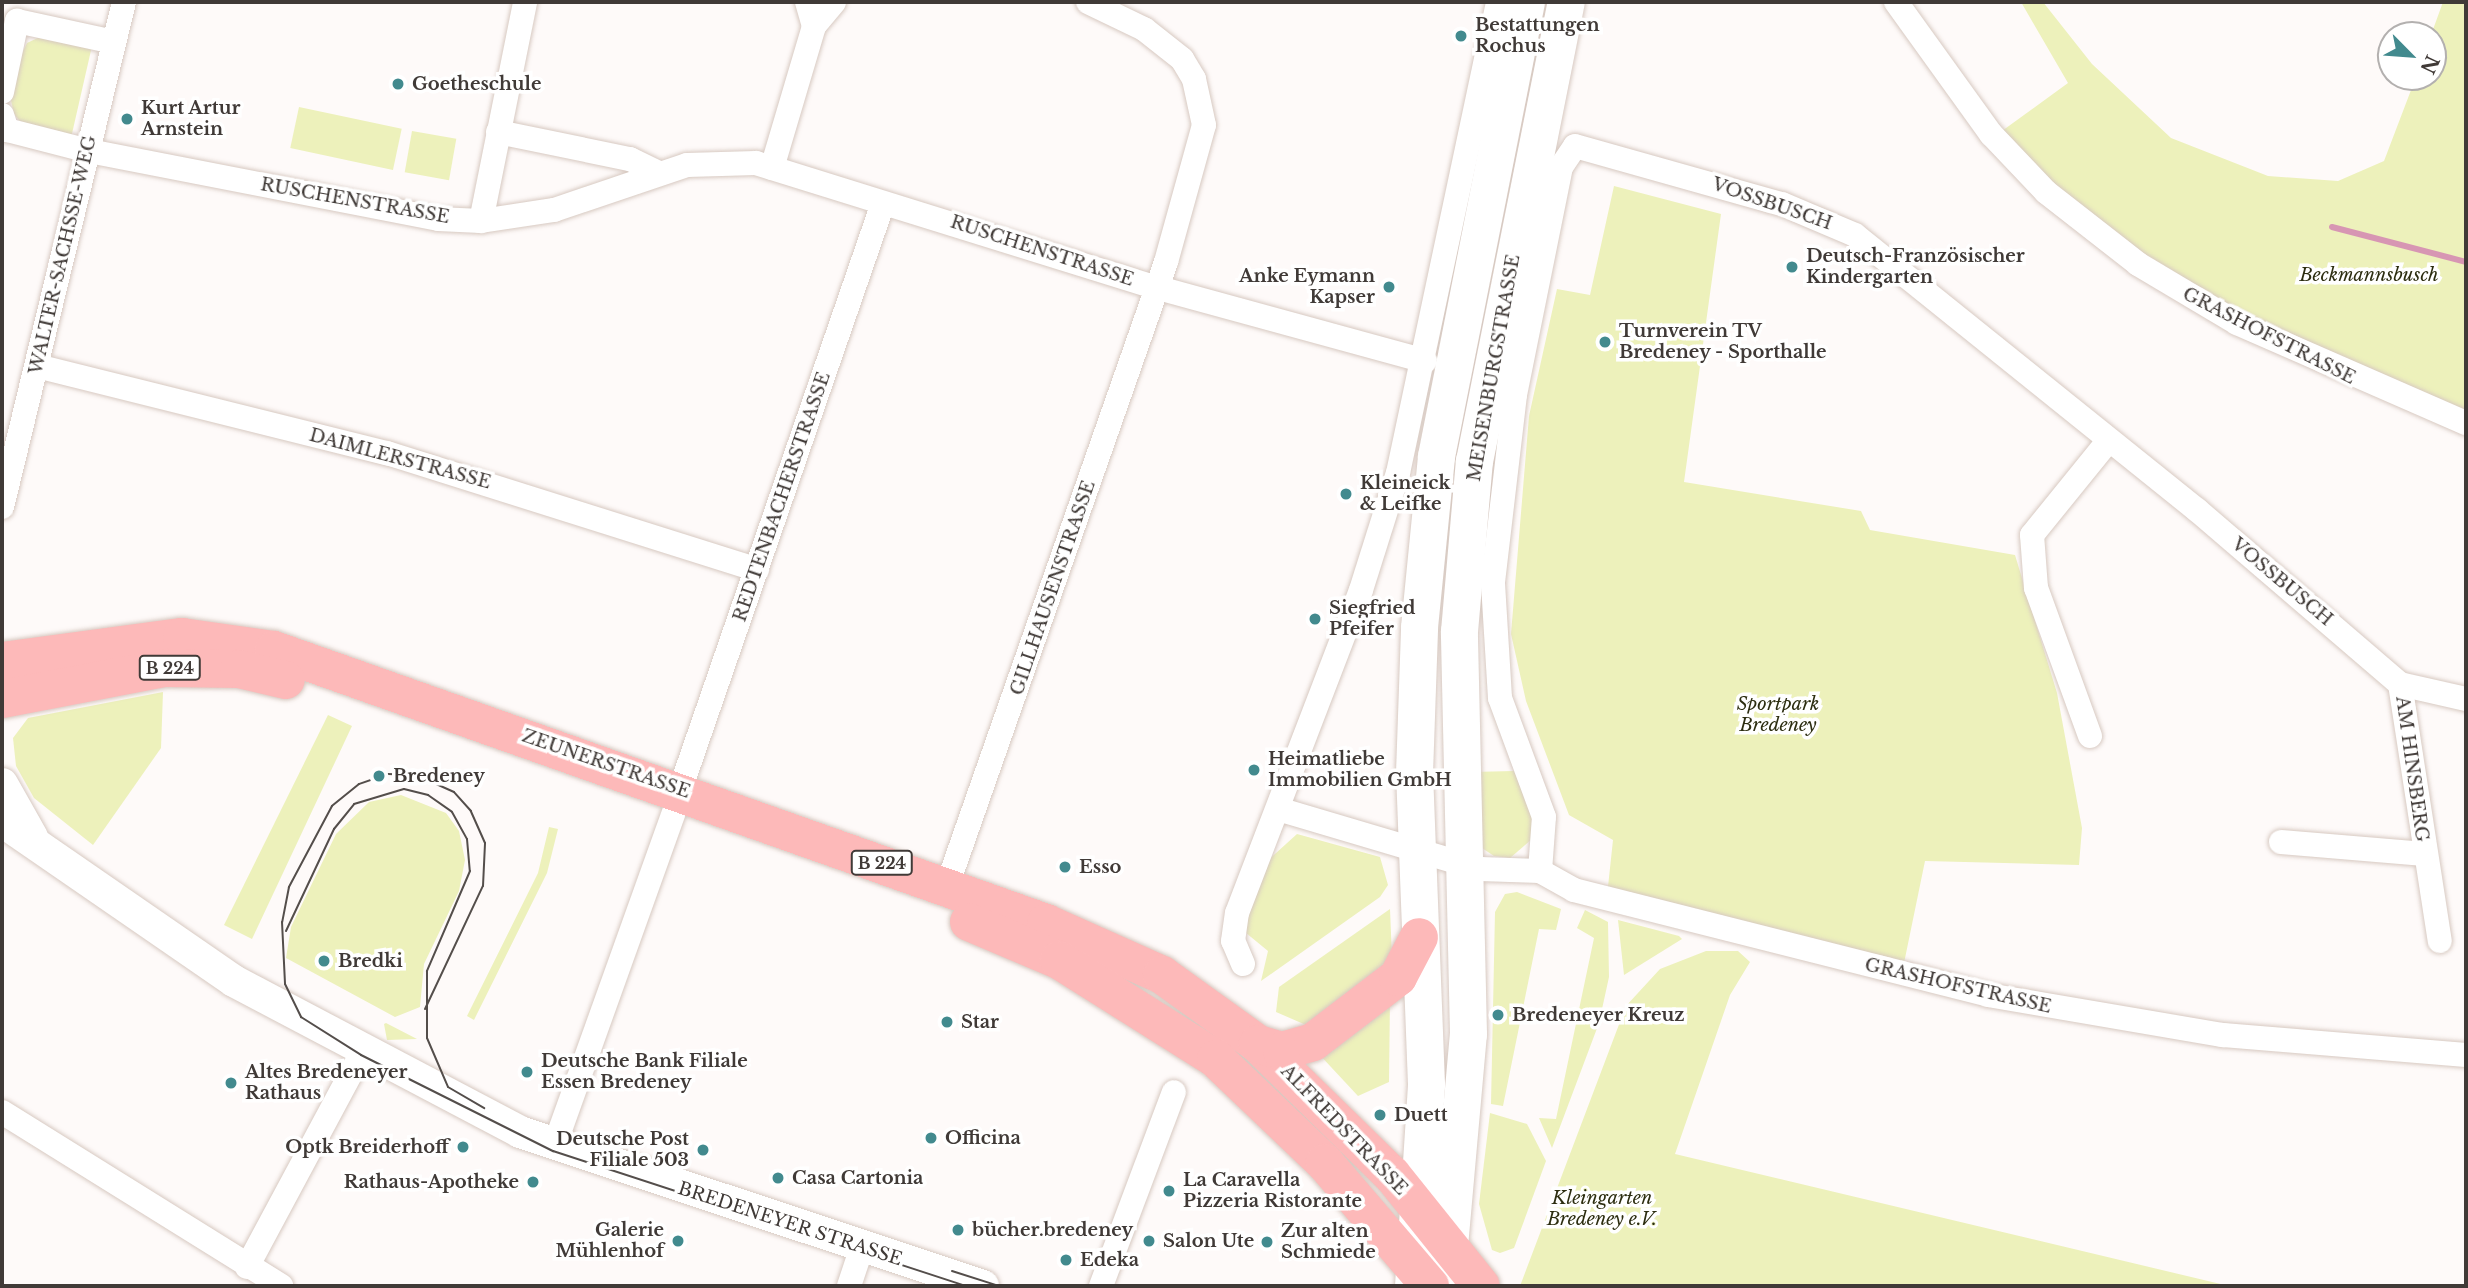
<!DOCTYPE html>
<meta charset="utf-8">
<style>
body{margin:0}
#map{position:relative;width:2468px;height:1288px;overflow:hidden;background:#fefaf9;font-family:"Libre Baskerville",serif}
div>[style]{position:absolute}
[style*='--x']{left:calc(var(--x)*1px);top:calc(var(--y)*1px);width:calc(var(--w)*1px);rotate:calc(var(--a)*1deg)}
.green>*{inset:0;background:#edf1bb;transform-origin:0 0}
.stream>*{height:6px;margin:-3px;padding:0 3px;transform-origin:3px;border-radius:3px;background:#d796b3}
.roads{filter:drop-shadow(0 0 2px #d7c9c1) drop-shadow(0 0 2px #d7c9c1)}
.minor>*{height:24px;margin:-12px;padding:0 12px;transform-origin:12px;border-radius:12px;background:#fff}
.tertiary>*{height:32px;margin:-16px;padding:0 16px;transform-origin:16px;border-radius:16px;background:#fff}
.secondary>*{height:37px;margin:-18.5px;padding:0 18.5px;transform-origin:18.5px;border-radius:18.5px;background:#fff}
.primary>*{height:38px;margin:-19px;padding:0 19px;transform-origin:19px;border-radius:19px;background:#fdb9b9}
.tram>*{height:2px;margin:-1px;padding:0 1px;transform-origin:1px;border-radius:1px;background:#544e4b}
.dots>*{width:19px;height:19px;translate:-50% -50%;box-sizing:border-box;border:4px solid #fff;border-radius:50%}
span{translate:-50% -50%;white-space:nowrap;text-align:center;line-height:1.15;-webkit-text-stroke:7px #fff;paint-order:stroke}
.shield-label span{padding:2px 5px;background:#fff;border:2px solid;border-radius:5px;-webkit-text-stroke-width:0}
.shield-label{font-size:16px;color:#403a37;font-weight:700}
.poi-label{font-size:18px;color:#403a37;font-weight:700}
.left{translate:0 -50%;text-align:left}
.right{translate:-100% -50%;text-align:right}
.street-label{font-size:18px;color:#403a37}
.park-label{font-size:18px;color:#2c2d10;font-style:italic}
.frame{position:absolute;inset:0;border:4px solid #403a37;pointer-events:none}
.north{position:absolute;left:2377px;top:21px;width:70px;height:70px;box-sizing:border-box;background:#fff;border:2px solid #b3b0af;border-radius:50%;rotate:115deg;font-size:19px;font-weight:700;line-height:28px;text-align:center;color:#403a37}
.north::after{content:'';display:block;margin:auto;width:24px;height:32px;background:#428a8e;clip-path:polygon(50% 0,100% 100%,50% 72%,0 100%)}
</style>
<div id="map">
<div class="green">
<i style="clip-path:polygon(2021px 2px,2043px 2px,2092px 64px,2171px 138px,2268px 176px,2338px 181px,2384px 161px,2416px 77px,2433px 77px,2431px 35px,2443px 2px,2466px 2px,2466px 419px,2185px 292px,1995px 136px,2068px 83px)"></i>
<i style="clip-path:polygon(44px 35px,92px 46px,71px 138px,23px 125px,14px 114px,10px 96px,18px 62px,27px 43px)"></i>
<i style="left:299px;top:107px;width:105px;height:42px;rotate:12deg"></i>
<i style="left:412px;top:131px;width:45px;height:42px;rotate:10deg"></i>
<i style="clip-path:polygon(1614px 186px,1721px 214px,1684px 482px,1861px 511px,1870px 530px,2015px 555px,2057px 693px,2082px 828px,2079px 865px,1925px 861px,1903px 968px,1607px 896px,1613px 840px,1569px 815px,1526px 701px,1511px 634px,1529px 416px,1557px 289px,1590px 295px)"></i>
<i style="clip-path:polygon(163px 692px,161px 748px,93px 845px,34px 798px,16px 766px,13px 738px,28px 718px)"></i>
<i style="clip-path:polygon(328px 715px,352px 726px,252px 939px,224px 925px)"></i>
<i style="clip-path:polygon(1514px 771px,1534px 815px,1532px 839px,1510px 858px,1494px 856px,1482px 848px,1471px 772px)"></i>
<i style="clip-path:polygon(401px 795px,446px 813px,459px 831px,465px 860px,459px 891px,424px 964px,420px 1007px,395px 1017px,286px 958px,291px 927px,336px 834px,369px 802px)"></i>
<i style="clip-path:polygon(549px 827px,558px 829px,547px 873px,474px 1020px,467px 1016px,538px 873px)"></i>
<i style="clip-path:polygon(1297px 834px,1380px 857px,1388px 885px,1380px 897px,1261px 981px,1268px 951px,1240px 928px,1266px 862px)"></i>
<i style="clip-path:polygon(1517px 892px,1561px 909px,1556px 930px,1539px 929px,1503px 1106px,1491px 1104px,1495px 912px,1505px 894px)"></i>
<i style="clip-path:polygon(1390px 909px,1392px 958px,1306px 1025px,1276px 1012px,1279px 987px)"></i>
<i style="clip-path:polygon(1585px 910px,1608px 922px,1609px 977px,1599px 1023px,1552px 1148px,1539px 1118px,1556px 1119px,1594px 938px,1577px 928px)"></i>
<i style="clip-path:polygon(1618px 920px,1679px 936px,1682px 939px,1624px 975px)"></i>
<i style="clip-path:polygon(1706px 951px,1738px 951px,1750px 962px,1730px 995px,1675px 1154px,2229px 1286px,1520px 1286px,1626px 1006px,1660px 969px)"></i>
<i style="clip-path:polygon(1390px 997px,1389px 1082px,1358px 1096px,1317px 1052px)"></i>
<i style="clip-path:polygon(384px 1024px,386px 1023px,417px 1039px,387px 1040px)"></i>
<i style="clip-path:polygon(1490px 1113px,1527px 1124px,1546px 1161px,1514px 1248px,1500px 1253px,1492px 1250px,1479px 1204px)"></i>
</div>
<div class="stream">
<i style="--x:2332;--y:227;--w:138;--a:14.6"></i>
</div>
<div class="roads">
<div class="minor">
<i style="--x:807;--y:2;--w:25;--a:74"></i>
<i style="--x:1896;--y:2;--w:163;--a:54.3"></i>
<i style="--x:1991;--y:134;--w:80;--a:46.5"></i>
<i style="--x:2046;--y:192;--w:117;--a:38"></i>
<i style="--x:2138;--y:264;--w:115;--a:30.8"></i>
<i style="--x:2237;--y:323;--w:250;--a:23.6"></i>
<i style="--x:2;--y:92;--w:73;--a:-78.1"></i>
<i style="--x:17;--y:21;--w:99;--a:12.2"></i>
<i style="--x:2;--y:115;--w:16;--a:72"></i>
<i style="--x:7;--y:130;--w:85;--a:14.4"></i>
<i style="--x:89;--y:151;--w:356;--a:11"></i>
<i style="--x:438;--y:219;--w:43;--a:2.7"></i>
<i style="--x:481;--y:221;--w:74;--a:-8.6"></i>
<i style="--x:554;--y:210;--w:140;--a:-18.7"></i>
<i style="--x:687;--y:165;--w:69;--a:-1.7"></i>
<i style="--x:756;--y:163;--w:418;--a:17.3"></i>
<i style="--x:1155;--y:287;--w:280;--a:15.3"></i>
<i style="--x:498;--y:132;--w:135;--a:11.6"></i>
<i style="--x:630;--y:159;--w:32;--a:26"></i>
<i style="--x:772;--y:168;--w:148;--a:-73.5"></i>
<i style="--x:814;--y:26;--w:31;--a:-50"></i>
<i style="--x:481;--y:221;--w:223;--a:-78.6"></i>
<i style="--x:37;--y:366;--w:361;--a:14"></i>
<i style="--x:387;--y:453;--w:388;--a:17.5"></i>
<i style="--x:2;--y:507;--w:520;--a:-76.42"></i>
<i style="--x:2400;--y:684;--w:260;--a:81.2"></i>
<i style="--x:2090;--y:736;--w:158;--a:-110"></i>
<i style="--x:2036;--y:588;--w:53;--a:-94.3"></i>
<i style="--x:2032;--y:535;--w:122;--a:-51"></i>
<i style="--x:680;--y:790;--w:621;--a:-70.92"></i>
<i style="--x:1278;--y:809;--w:211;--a:16.5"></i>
<i style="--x:1480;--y:869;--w:60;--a:1.9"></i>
<i style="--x:1540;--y:871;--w:39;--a:29"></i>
<i style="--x:1574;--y:890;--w:427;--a:14.2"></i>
<i style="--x:1988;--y:995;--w:238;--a:9.7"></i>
<i style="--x:2223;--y:1035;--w:244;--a:4.7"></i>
<i style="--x:2281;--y:842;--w:144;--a:4.8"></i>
<i style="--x:1540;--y:871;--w:54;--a:-85.8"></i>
<i style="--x:1544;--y:817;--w:127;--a:-110.3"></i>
<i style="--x:1500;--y:698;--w:116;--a:-93.5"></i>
<i style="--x:1493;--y:582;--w:188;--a:-83.3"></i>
<i style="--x:1515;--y:395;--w:233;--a:-78.6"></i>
<i style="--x:1561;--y:167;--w:25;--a:-56"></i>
<i style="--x:1575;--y:146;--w:215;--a:15.7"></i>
<i style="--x:1782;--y:204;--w:79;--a:23"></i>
<i style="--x:1855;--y:235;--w:439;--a:38.8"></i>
<i style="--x:2197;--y:510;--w:267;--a:40.6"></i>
<i style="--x:2400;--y:684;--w:68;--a:12.8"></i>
<i style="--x:947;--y:886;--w:661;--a:-70.66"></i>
<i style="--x:1166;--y:262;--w:142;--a:-74.5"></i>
<i style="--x:1204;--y:125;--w:47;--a:-102.3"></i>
<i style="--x:1194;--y:79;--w:23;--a:-121"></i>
<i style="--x:1182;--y:59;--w:48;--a:-141.7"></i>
<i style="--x:1144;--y:29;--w:62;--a:-154.3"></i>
<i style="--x:1243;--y:964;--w:25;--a:-113"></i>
<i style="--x:1233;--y:941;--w:28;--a:-82"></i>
<i style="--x:1237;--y:913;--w:346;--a:-69"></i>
<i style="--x:1361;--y:590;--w:123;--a:-72.5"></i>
<i style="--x:1398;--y:473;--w:481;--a:-78"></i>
<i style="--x:2;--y:1112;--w:329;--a:31.9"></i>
<i style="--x:554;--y:1147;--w:354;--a:-70.3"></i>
<i style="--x:247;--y:1267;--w:245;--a:-61.8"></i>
<i style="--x:849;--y:1286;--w:41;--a:-71.6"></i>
<i style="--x:1101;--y:1286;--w:207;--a:-69.4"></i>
</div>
<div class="tertiary">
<i style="--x:2;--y:784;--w:61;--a:60.5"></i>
<i style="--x:2;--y:821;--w:282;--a:34.6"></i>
<i style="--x:234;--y:981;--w:323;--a:27.8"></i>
<i style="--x:520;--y:1132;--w:488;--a:18.4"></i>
</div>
<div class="secondary">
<i style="--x:1447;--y:1268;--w:235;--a:-84.9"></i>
<i style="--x:1468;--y:1034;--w:403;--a:-91.3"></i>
<i style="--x:1459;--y:631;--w:171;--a:-85"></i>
<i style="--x:1474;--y:461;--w:468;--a:-78.7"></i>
<i style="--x:1413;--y:1286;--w:202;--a:-86.3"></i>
<i style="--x:1426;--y:1084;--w:311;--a:-92.2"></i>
<i style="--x:1414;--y:773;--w:146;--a:-88"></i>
<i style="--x:1419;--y:627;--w:172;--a:-84.3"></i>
<i style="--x:1436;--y:456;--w:463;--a:-78.8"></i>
</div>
<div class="primary">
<i style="--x:2;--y:661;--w:182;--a:-7.6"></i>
<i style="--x:182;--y:637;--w:93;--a:8"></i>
<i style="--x:274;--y:650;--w:819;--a:19.47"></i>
<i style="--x:1046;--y:923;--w:127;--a:24.1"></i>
<i style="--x:1162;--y:975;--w:118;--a:35.7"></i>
<i style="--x:1258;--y:1044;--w:187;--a:44.4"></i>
<i style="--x:1392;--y:1175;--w:142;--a:51.3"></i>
<i style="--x:2;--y:699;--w:166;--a:-10.8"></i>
<i style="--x:165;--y:668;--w:74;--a:0.8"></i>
<i style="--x:239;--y:669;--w:48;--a:13.2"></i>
<i style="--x:969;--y:922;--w:98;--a:22.9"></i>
<i style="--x:1059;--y:960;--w:186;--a:32.2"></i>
<i style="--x:1216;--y:1059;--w:151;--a:43.7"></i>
<i style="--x:1325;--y:1163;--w:162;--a:49.5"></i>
<i style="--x:1258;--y:1044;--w:25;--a:16"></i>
<i style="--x:1282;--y:1051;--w:32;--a:-16"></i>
<i style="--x:1313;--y:1042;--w:107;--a:-37.4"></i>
<i style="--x:1398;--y:977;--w:45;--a:-62.3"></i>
</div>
</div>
<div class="tram">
<i style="--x:286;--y:931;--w:113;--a:-64.8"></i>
<i style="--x:334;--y:829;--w:32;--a:-51"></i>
<i style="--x:354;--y:804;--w:52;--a:-16.7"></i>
<i style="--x:404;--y:789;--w:25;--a:14"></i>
<i style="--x:428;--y:795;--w:29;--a:35"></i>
<i style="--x:452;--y:812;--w:31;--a:61"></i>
<i style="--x:467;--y:839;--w:32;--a:85"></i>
<i style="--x:470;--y:871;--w:109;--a:113.3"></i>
<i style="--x:427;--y:971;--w:67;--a:90"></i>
<i style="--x:427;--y:1038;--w:53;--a:66.8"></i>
<i style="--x:448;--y:1087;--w:42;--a:30.3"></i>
<i style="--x:425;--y:1009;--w:136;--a:-64.8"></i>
<i style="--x:483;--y:886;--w:43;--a:-87.3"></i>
<i style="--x:485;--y:843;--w:35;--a:-114"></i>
<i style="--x:471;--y:811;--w:25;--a:-132"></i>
<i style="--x:454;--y:792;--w:42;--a:-155.9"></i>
<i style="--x:416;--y:775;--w:28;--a:-178"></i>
<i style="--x:388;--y:774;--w:31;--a:161"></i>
<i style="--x:359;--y:784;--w:35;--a:141"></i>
<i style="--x:332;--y:806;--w:92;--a:118"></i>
<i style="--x:289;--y:887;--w:36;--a:101"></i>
<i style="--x:282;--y:922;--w:62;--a:87.2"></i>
<i style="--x:285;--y:984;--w:37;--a:64"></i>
<i style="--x:301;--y:1017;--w:71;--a:32.3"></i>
<i style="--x:361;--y:1055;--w:215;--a:26.6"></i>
<i style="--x:553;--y:1151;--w:434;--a:18.1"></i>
<i style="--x:952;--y:1271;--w:49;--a:17.7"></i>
</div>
<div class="dots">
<i style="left:1461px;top:36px;background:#428a8e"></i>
<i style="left:398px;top:84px;background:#428a8e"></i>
<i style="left:127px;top:119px;background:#428a8e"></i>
<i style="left:1792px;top:267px;background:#428a8e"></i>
<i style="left:1389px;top:287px;background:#428a8e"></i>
<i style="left:1605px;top:342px;background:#428a8e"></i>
<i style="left:1346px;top:494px;background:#428a8e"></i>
<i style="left:1315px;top:619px;background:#428a8e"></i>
<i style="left:1254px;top:770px;background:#428a8e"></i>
<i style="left:379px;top:776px;background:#428a8e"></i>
<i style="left:1065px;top:867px;background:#428a8e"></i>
<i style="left:324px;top:961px;background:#428a8e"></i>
<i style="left:1498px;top:1015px;background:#428a8e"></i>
<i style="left:947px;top:1022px;background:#428a8e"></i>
<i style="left:527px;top:1072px;background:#428a8e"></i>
<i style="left:231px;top:1083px;background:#428a8e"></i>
<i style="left:1380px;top:1115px;background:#428a8e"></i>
<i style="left:931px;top:1138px;background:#428a8e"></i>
<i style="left:463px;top:1147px;background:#428a8e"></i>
<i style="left:703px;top:1150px;background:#428a8e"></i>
<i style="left:778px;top:1178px;background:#428a8e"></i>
<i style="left:533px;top:1182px;background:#428a8e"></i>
<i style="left:1169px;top:1191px;background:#428a8e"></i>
<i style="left:958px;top:1230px;background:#428a8e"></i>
<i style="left:678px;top:1241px;background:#428a8e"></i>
<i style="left:1149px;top:1241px;background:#428a8e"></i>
<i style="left:1267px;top:1242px;background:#428a8e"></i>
<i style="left:1066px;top:1260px;background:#428a8e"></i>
</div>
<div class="shield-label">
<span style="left:170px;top:668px">B 224</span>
<span style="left:882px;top:863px">B 224</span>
</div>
<div class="poi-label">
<span class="left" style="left:1475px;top:36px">Bestattungen<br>Rochus</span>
<span class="left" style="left:412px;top:84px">Goetheschule</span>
<span class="left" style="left:141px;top:119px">Kurt Artur<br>Arnstein</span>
<span class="left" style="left:1806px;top:267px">Deutsch-Französischer<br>Kindergarten</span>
<span class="right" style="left:1375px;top:287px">Anke Eymann<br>Kapser</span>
<span class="left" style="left:1619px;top:342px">Turnverein TV<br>Bredeney - Sporthalle</span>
<span class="left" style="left:1360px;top:494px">Kleineick<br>&amp; Leifke</span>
<span class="left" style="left:1329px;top:619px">Siegfried<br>Pfeifer</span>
<span class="left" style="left:1268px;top:770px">Heimatliebe<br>Immobilien GmbH</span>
<span class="left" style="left:393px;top:776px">Bredeney</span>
<span class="left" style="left:1079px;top:867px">Esso</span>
<span class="left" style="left:338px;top:961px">Bredki</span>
<span class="left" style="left:1512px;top:1015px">Bredeneyer Kreuz</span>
<span class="left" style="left:961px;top:1022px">Star</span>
<span class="left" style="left:541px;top:1072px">Deutsche Bank Filiale<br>Essen Bredeney</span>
<span class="left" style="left:245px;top:1083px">Altes Bredeneyer<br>Rathaus</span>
<span class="left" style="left:1394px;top:1115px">Duett</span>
<span class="left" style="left:945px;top:1138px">Officina</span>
<span class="right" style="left:689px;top:1150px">Deutsche Post<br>Filiale 503</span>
<span class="right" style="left:449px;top:1147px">Optk Breiderhoff</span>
<span class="left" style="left:792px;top:1178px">Casa Cartonia</span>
<span class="left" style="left:1183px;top:1191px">La Caravella<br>Pizzeria Ristorante</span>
<span class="right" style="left:519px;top:1182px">Rathaus-Apotheke</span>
<span class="left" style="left:972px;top:1230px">bücher.bredeney</span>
<span class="right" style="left:664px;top:1241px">Galerie<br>Mühlenhof</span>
<span class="left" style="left:1281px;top:1242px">Zur alten<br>Schmiede</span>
<span class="left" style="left:1163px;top:1241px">Salon Ute</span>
<span class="left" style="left:1080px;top:1260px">Edeka</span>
</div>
<div class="street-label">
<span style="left:355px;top:201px;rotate:10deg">RUSCHENSTRASSE</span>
<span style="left:1772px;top:204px;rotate:19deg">VOSSBUSCH</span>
<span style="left:1042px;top:251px;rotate:18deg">RUSCHENSTRASSE</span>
<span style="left:63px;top:255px;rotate:-77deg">WALTER-SACHSSE-WEG</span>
<span style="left:2269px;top:336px;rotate:27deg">GRASHOFSTRASSE</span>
<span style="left:1494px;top:368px;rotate:-80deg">MEISENBURGSTRASSE</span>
<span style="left:400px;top:459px;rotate:15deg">DAIMLERSTRASSE</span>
<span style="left:782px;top:497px;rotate:-71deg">REDTENBACHERSTRASSE</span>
<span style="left:2282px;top:582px;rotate:40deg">VOSSBUSCH</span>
<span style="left:1053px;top:588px;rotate:-71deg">GILLHAUSENSTRASSE</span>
<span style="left:606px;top:764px;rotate:19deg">ZEUNERSTRASSE</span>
<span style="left:2412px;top:769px;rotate:82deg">AM HINSBERG</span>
<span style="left:1958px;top:986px;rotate:13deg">GRASHOFSTRASSE</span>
<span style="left:1344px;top:1130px;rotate:46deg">ALFREDSTRASSE</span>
<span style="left:790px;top:1224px;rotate:18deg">BREDENEYER STRASSE</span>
</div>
<div class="park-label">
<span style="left:2369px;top:275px">Beckmannsbusch</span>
<span style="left:1778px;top:715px">Sportpark<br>Bredeney</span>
<span style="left:1602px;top:1209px">Kleingarten<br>Bredeney e.V.</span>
</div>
<div class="frame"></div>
<div class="north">N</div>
</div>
